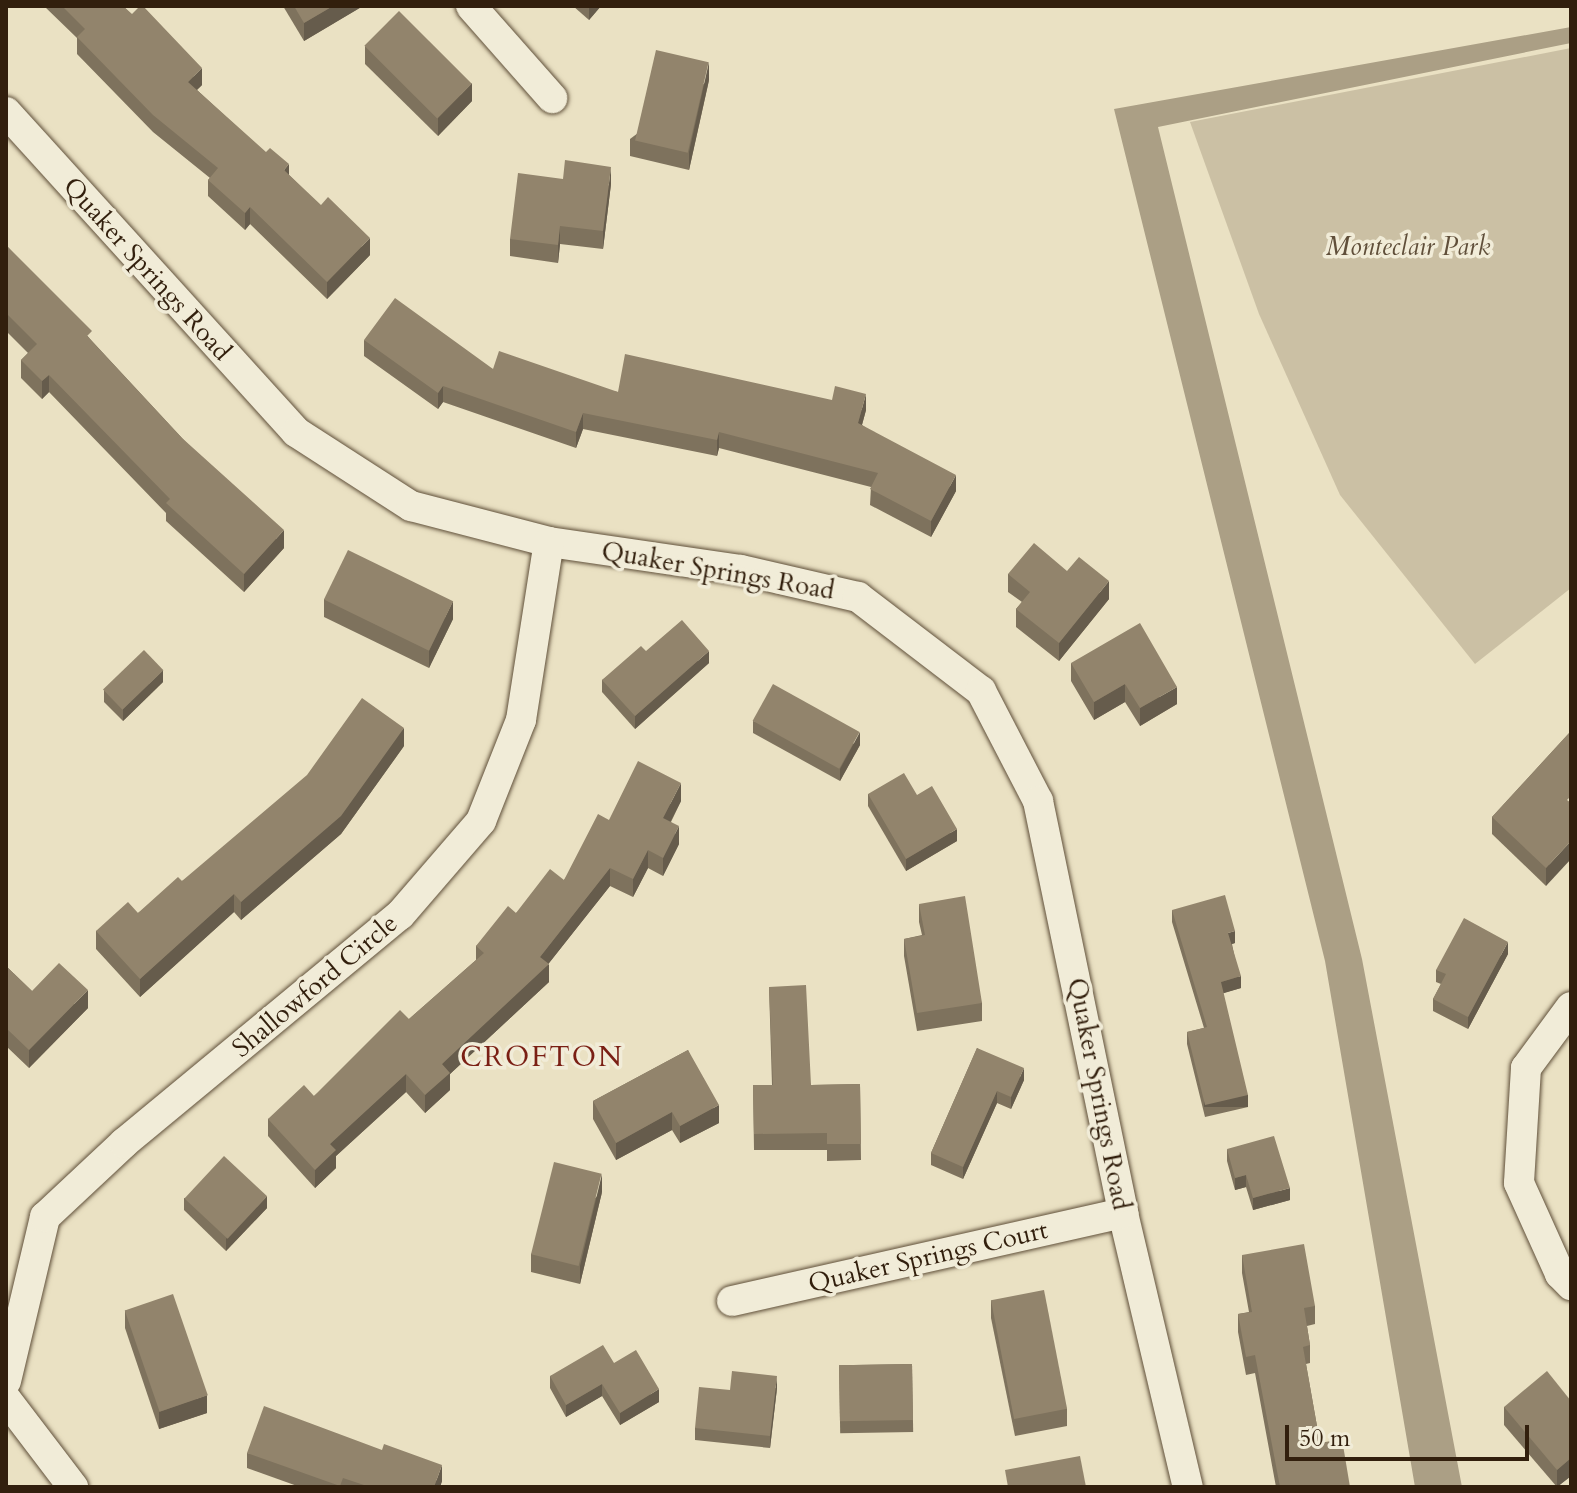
<!DOCTYPE html>
<style>
body{margin:0}
#map{position:relative;width:1577px;height:1493px;overflow:hidden;background:#eae1c3;font-family:Cardo,serif}
div>[style]{position:absolute}
[style*='--x']{left:calc(var(--x)*1px);top:calc(var(--y)*1px);width:calc(var(--w)*1px);rotate:calc(var(--a)*1deg)}
.green>*{inset:0;background:#cbc0a4}
.water>*{inset:0;background:#ab9f85}
.roads{filter:drop-shadow(0 0 2px #60503a) drop-shadow(0 0 2px #60503a)}
.minor>*{height:30px;margin:-15px;padding:0 15px;transform-origin:15px;border-radius:15px;background:#f1ecd8}
.wall>*{inset:0;background:#7e725d;transform-origin:0 0}
.shaded-wall>*{inset:0;background:#665c4c;transform-origin:0 0}
.building>*{inset:0;background:#92846c;transform-origin:0 0}
span{translate:-50% -50%;white-space:nowrap;text-align:center;line-height:1.15;-webkit-text-stroke:7px #f1ecd8;paint-order:stroke}
.park-label{font-size:26px;color:#604f3a;font-style:italic}
.street-label{font-size:26px;color:#321f0d}
.neighbourhood-label{font-size:28px;color:#7a1f14;letter-spacing:2px}
.frame{position:absolute;inset:0;border:8px solid #321f0d;pointer-events:none}
.scale{position:absolute;left:1285px;top:1425px;width:244px;height:36px;box-sizing:border-box;border:4px solid #321f0d;border-top:0;padding-left:10px;font-size:24px;line-height:28px;white-space:nowrap;color:#321f0d;-webkit-text-stroke:6px #f1ecd8;paint-order:stroke}
</style>
<div id="map">
<div class="green">
<i style="clip-path:polygon(1571px 48px,1571px 588px,1475px 664px,1340px 495px,1259px 314px,1190px 122px)"></i>
</div>
<div class="water">
<i style="clip-path:polygon(1571px 27px,1571px 43px,1158px 127px,1362px 959px,1462px 1487px,1415px 1487px,1325px 961px,1114px 109px)"></i>
</div>
<div class="roads">
<div class="minor">
<i style="--x:471;--y:6;--w:123;--a:48.6"></i>
<i style="--x:6;--y:112;--w:432;--a:47.8"></i>
<i style="--x:296;--y:432;--w:137;--a:32.8"></i>
<i style="--x:411;--y:506;--w:143;--a:14.6"></i>
<i style="--x:549;--y:542;--w:194;--a:8.3"></i>
<i style="--x:741;--y:570;--w:120;--a:13"></i>
<i style="--x:858;--y:597;--w:155;--a:37.4"></i>
<i style="--x:981;--y:691;--w:124;--a:62.6"></i>
<i style="--x:1038;--y:801;--w:421;--a:78.3"></i>
<i style="--x:1123;--y:1213;--w:282;--a:76.7"></i>
<i style="--x:1571;--y:1007;--w:76;--a:126.4"></i>
<i style="--x:1526;--y:1068;--w:115;--a:93.5"></i>
<i style="--x:1519;--y:1183;--w:100;--a:65.7"></i>
<i style="--x:1560;--y:1274;--w:16;--a:45"></i>
<i style="--x:732;--y:1301;--w:401;--a:-12.7"></i>
<i style="--x:6;--y:1381;--w:169;--a:-76.6"></i>
<i style="--x:45;--y:1217;--w:108;--a:-43.1"></i>
<i style="--x:124;--y:1143;--w:358;--a:-39.6"></i>
<i style="--x:400;--y:915;--w:124;--a:-49.2"></i>
<i style="--x:481;--y:821;--w:109;--a:-68.4"></i>
<i style="--x:521;--y:720;--w:180;--a:-81.1"></i>
<i style="--x:6;--y:1399;--w:111;--a:52.7"></i>
</div>
</div>
<div class="wall">
<i style="clip-path:polygon(44px 6px,123px 6px,202px 85px,197px 90px,289px 175px,370px 255px,327px 299px,250px 224px,245px 230px,208px 196px,208px 180px,210px 178px,153px 132px,77px 54px,77px 38px)"></i>
<i style="clip-path:polygon(283px 6px,363px 6px,304px 41px)"></i>
<i style="clip-path:polygon(573px 6px,601px 6px,589px 20px)"></i>
<i style="clip-path:polygon(365px 46px,472px 101px,438px 136px,365px 64px)"></i>
<i style="clip-path:polygon(709px 80px,689px 170px,630px 156px,630px 139px)"></i>
<i style="clip-path:polygon(611px 184px,603px 249px,560px 244px,558px 263px,510px 256px,510px 239px)"></i>
<i style="clip-path:polygon(6px 245px,92px 341px,284px 548px,244px 592px,166px 521px,166px 513px,49px 392px,42px 399px,21px 378px,21px 360px,28px 353px,6px 331px)"></i>
<i style="clip-path:polygon(364px 340px,493px 369px,618px 392px,866px 410px,862px 425px,956px 491px,931px 537px,870px 505px,871px 487px,719px 448px,717px 456px,583px 429px,576px 448px,443px 402px,438px 409px,364px 356px)"></i>
<i style="clip-path:polygon(1067px 571px,1109px 599px,1059px 661px,1016px 627px,1016px 609px,1022px 602px,1008px 592px,1008px 574px)"></i>
<i style="clip-path:polygon(324px 599px,453px 619px,429px 668px,324px 617px)"></i>
<i style="clip-path:polygon(646px 651px,709px 663px,635px 729px,602px 692px,602px 680px)"></i>
<i style="clip-path:polygon(1071px 663px,1177px 704px,1140px 726px,1125px 702px,1094px 720px,1071px 681px)"></i>
<i style="clip-path:polygon(163px 682px,123px 721px,104px 702px,104px 690px)"></i>
<i style="clip-path:polygon(753px 721px,860px 745px,840px 781px,753px 733px)"></i>
<i style="clip-path:polygon(1571px 731px,1546px 886px,1492px 834px,1492px 817px)"></i>
<i style="clip-path:polygon(404px 746px,341px 834px,241px 920px,234px 912px,140px 997px,96px 949px,96px 931px,138px 913px,182px 881px)"></i>
<i style="clip-path:polygon(868px 794px,917px 795px,957px 841px,906px 871px,868px 806px)"></i>
<i style="clip-path:polygon(681px 801px,671px 822px,679px 844px,663px 876px,648px 868px,633px 897px,610px 886px,548px 964px,549px 982px,450px 1074px,450px 1090px,425px 1113px,406px 1092px,336px 1156px,336px 1168px,315px 1188px,268px 1136px,268px 1119px,314px 1096px,409px 1019px,476px 960px,476px 946px,516px 913px,564px 880px,609px 820px)"></i>
<i style="clip-path:polygon(919px 904px,982px 1003px,982px 1021px,917px 1031px,904px 956px,904px 939px,922px 935px,919px 922px)"></i>
<i style="clip-path:polygon(1172px 910px,1235px 943px,1232px 944px,1241px 988px,1223px 993px,1248px 1107px,1205px 1117px,1187px 1044px,1187px 1032px,1204px 1028px,1172px 922px)"></i>
<i style="clip-path:polygon(1508px 954px,1468px 1029px,1433px 1011px,1433px 999px,1441px 984px,1436px 982px,1436px 970px)"></i>
<i style="clip-path:polygon(6px 966px,32px 991px,88px 1008px,29px 1068px,6px 1046px)"></i>
<i style="clip-path:polygon(769px 987px,811px 1085px,860px 1084px,861px 1160px,827px 1161px,827px 1150px,754px 1150px,753px 1085px,772px 1085px)"></i>
<i style="clip-path:polygon(977px 1048px,1024px 1080px,1011px 1109px,997px 1103px,963px 1179px,931px 1165px,931px 1153px)"></i>
<i style="clip-path:polygon(688px 1050px,719px 1123px,680px 1143px,672px 1130px,616px 1160px,593px 1119px,593px 1101px)"></i>
<i style="clip-path:polygon(1227px 1149px,1290px 1200px,1253px 1210px,1246px 1187px,1235px 1190px,1227px 1161px)"></i>
<i style="clip-path:polygon(602px 1192px,580px 1284px,531px 1272px,531px 1254px)"></i>
<i style="clip-path:polygon(184px 1198px,267px 1208px,226px 1251px,184px 1210px)"></i>
<i style="clip-path:polygon(1242px 1255px,1315px 1306px,1315px 1324px,1307px 1326px,1310px 1345px,1310px 1363px,1306px 1364px,1320px 1443px,1350px 1487px,1276px 1487px,1255px 1373px,1246px 1375px,1238px 1332px,1238px 1314px,1249px 1312px,1242px 1273px)"></i>
<i style="clip-path:polygon(991px 1300px,1067px 1409px,1067px 1426px,1015px 1436px,991px 1318px)"></i>
<i style="clip-path:polygon(125px 1310px,207px 1413px,159px 1429px,125px 1328px)"></i>
<i style="clip-path:polygon(614px 1363px,659px 1402px,620px 1425px,602px 1396px,566px 1417px,550px 1388px,550px 1376px)"></i>
<i style="left:912px;top:1364px;width:68px;height:73px;rotate:89deg"></i>
<i style="clip-path:polygon(777px 1388px,770px 1448px,695px 1440px,695px 1428px,730px 1390px)"></i>
<i style="clip-path:polygon(1571px 1401px,1571px 1476px,1557px 1487px,1504px 1425px,1504px 1407px)"></i>
<i style="clip-path:polygon(247px 1453px,442px 1481px,440px 1487px,300px 1487px,247px 1468px)"></i>
</div>
<div class="shaded-wall">
<i style="clip-path:polygon(333px 6px,363px 6px,304px 41px,304px 23px)"></i>
<i style="clip-path:polygon(590px 6px,601px 6px,589px 20px,589px 8px)"></i>
<i style="clip-path:polygon(709px 62px,709px 80px,689px 170px,689px 152px)"></i>
<i style="clip-path:polygon(202px 68px,202px 85px,188px 98px,188px 82px)"></i>
<i style="clip-path:polygon(472px 83px,472px 101px,438px 136px,438px 118px)"></i>
<i style="clip-path:polygon(289px 164px,289px 181px,284px 170px)"></i>
<i style="clip-path:polygon(611px 167px,611px 184px,603px 249px,603px 231px)"></i>
<i style="clip-path:polygon(250px 207px,250px 224px,245px 230px,245px 213px)"></i>
<i style="clip-path:polygon(560px 226px,560px 244px,558px 263px,558px 245px)"></i>
<i style="clip-path:polygon(370px 238px,370px 255px,327px 299px,327px 282px)"></i>
<i style="clip-path:polygon(49px 375px,49px 392px,42px 399px,42px 381px)"></i>
<i style="clip-path:polygon(443px 386px,443px 402px,438px 409px,438px 393px)"></i>
<i style="clip-path:polygon(866px 394px,866px 410px,858px 439px,858px 423px)"></i>
<i style="clip-path:polygon(583px 413px,583px 429px,576px 448px,576px 432px)"></i>
<i style="clip-path:polygon(719px 432px,719px 448px,717px 456px,717px 440px)"></i>
<i style="clip-path:polygon(956px 475px,956px 491px,931px 537px,931px 521px)"></i>
<i style="clip-path:polygon(284px 530px,284px 548px,244px 592px,244px 574px)"></i>
<i style="clip-path:polygon(1109px 581px,1109px 599px,1059px 661px,1059px 643px)"></i>
<i style="clip-path:polygon(453px 601px,453px 619px,429px 668px,429px 650px)"></i>
<i style="clip-path:polygon(709px 651px,709px 663px,635px 729px,635px 716px)"></i>
<i style="clip-path:polygon(163px 670px,163px 682px,123px 721px,123px 709px)"></i>
<i style="clip-path:polygon(1125px 684px,1125px 702px,1094px 720px,1094px 702px)"></i>
<i style="clip-path:polygon(1177px 687px,1177px 704px,1140px 726px,1140px 708px)"></i>
<i style="clip-path:polygon(404px 728px,404px 746px,341px 834px,241px 920px,241px 902px)"></i>
<i style="clip-path:polygon(860px 732px,860px 745px,840px 781px,840px 769px)"></i>
<i style="clip-path:polygon(681px 783px,681px 801px,663px 836px,663px 818px)"></i>
<i style="clip-path:polygon(679px 826px,679px 844px,663px 876px,663px 858px)"></i>
<i style="clip-path:polygon(957px 829px,957px 841px,906px 871px,906px 859px)"></i>
<i style="clip-path:polygon(1571px 841px,1571px 859px,1546px 886px,1546px 868px)"></i>
<i style="clip-path:polygon(648px 850px,648px 868px,633px 897px,633px 879px)"></i>
<i style="clip-path:polygon(610px 868px,610px 886px,546px 967px,549px 964px,549px 982px,450px 1074px,450px 1090px,425px 1113px,425px 1095px,442px 1064px,540px 957px)"></i>
<i style="clip-path:polygon(234px 894px,234px 912px,140px 997px,140px 979px)"></i>
<i style="clip-path:polygon(1235px 931px,1235px 943px,1228px 945px,1228px 933px)"></i>
<i style="clip-path:polygon(1508px 942px,1508px 954px,1468px 1029px,1468px 1017px)"></i>
<i style="clip-path:polygon(1241px 976px,1241px 988px,1221px 994px,1221px 982px)"></i>
<i style="clip-path:polygon(88px 990px,88px 1008px,29px 1068px,29px 1050px)"></i>
<i style="clip-path:polygon(1024px 1068px,1024px 1080px,1011px 1109px,1011px 1097px)"></i>
<i style="clip-path:polygon(406px 1074px,406px 1092px,336px 1156px,336px 1168px,315px 1188px,315px 1170px,330px 1144px)"></i>
<i style="clip-path:polygon(997px 1091px,997px 1103px,963px 1179px,963px 1167px)"></i>
<i style="left:1248px;top:1095px;width:12px;height:44px;rotate:90deg"></i>
<i style="clip-path:polygon(719px 1105px,719px 1123px,680px 1143px,680px 1126px)"></i>
<i style="clip-path:polygon(672px 1112px,672px 1130px,616px 1160px,616px 1143px)"></i>
<i style="clip-path:polygon(602px 1174px,602px 1192px,580px 1284px,580px 1266px)"></i>
<i style="clip-path:polygon(1246px 1175px,1246px 1187px,1235px 1190px,1235px 1178px)"></i>
<i style="clip-path:polygon(1290px 1188px,1290px 1200px,1253px 1210px,1253px 1198px)"></i>
<i style="clip-path:polygon(267px 1196px,267px 1208px,226px 1251px,226px 1239px)"></i>
<i style="clip-path:polygon(777px 1376px,777px 1388px,770px 1448px,770px 1436px)"></i>
<i style="clip-path:polygon(602px 1384px,602px 1396px,566px 1417px,566px 1405px)"></i>
<i style="clip-path:polygon(659px 1389px,659px 1402px,620px 1425px,620px 1413px)"></i>
<i style="clip-path:polygon(207px 1395px,207px 1413px,159px 1429px,159px 1412px)"></i>
<i style="clip-path:polygon(1571px 1458px,1571px 1476px,1557px 1487px,1557px 1470px)"></i>
<i style="clip-path:polygon(442px 1465px,442px 1481px,440px 1487px,434px 1487px)"></i>
</div>
<div class="building">
<i style="clip-path:polygon(62px 6px,123px 6px,132px 14px,140px 6px,143px 6px,202px 68px,188px 82px,266px 152px,270px 148px,289px 164px,284px 170px,321px 205px,328px 197px,370px 238px,327px 282px,250px 207px,245px 213px,208px 180px,218px 168px,153px 115px,77px 37px,85px 29px)"></i>
<i style="clip-path:polygon(294px 6px,333px 6px,304px 23px)"></i>
<i style="left:399px;top:11px;width:103px;height:49px;rotate:45deg"></i>
<i style="left:656px;top:50px;width:54px;height:93px;rotate:13deg"></i>
<i style="clip-path:polygon(565px 160px,611px 167px,603px 231px,560px 226px,558px 245px,510px 239px,518px 173px,563px 179px)"></i>
<i style="clip-path:polygon(6px 245px,92px 331px,87px 336px,182px 438px,284px 530px,244px 574px,166px 503px,170px 499px,49px 375px,42px 381px,21px 360px,37px 344px,6px 313px)"></i>
<i style="clip-path:polygon(395px 298px,493px 369px,499px 351px,618px 392px,625px 354px,832px 400px,835px 386px,866px 394px,858px 423px,956px 475px,931px 521px,870px 489px,878px 473px,719px 432px,717px 440px,583px 413px,576px 432px,443px 386px,438px 393px,364px 340px)"></i>
<i style="clip-path:polygon(1034px 543px,1067px 571px,1079px 557px,1109px 581px,1059px 643px,1016px 609px,1030px 592px,1008px 574px)"></i>
<i style="left:348px;top:550px;width:117px;height:55px;rotate:26deg"></i>
<i style="clip-path:polygon(682px 620px,709px 651px,635px 716px,602px 680px,641px 646px,646px 651px)"></i>
<i style="clip-path:polygon(1140px 623px,1177px 687px,1140px 708px,1125px 684px,1094px 702px,1071px 663px)"></i>
<i style="left:144px;top:650px;width:28px;height:57px;rotate:46deg"></i>
<i style="left:773px;top:684px;width:99px;height:42px;rotate:29deg"></i>
<i style="clip-path:polygon(362px 698px,404px 728px,341px 816px,241px 902px,234px 894px,140px 979px,96px 931px,128px 902px,138px 913px,178px 877px,182px 881px,307px 775px)"></i>
<i style="clip-path:polygon(1571px 731px,1571px 796px,1567px 800px,1571px 803px,1571px 841px,1546px 868px,1492px 817px)"></i>
<i style="clip-path:polygon(638px 761px,681px 783px,663px 818px,679px 826px,663px 858px,648px 850px,633px 879px,610px 868px,540px 957px,549px 964px,442px 1064px,450px 1073px,425px 1095px,406px 1074px,330px 1144px,336px 1150px,315px 1170px,268px 1119px,304px 1085px,314px 1096px,400px 1010px,409px 1019px,484px 953px,476px 946px,508px 906px,516px 913px,550px 869px,564px 880px,598px 814px,609px 820px)"></i>
<i style="clip-path:polygon(904px 773px,917px 795px,932px 786px,957px 829px,906px 859px,868px 794px)"></i>
<i style="clip-path:polygon(1225px 895px,1235px 931px,1228px 933px,1241px 976px,1221px 982px,1248px 1095px,1205px 1105px,1187px 1032px,1207px 1027px,1172px 910px)"></i>
<i style="clip-path:polygon(965px 896px,982px 1003px,917px 1013px,904px 939px,925px 935px,919px 904px)"></i>
<i style="clip-path:polygon(1464px 918px,1508px 942px,1468px 1017px,1433px 999px,1446px 974px,1436px 970px)"></i>
<i style="clip-path:polygon(59px 963px,88px 990px,29px 1050px,6px 1028px,6px 966px,32px 991px)"></i>
<i style="clip-path:polygon(806px 985px,811px 1085px,860px 1084px,861px 1144px,827px 1144px,827px 1133px,754px 1134px,753px 1085px,773px 1085px,769px 987px)"></i>
<i style="clip-path:polygon(977px 1048px,1024px 1068px,1011px 1097px,997px 1091px,963px 1167px,931px 1153px)"></i>
<i style="clip-path:polygon(688px 1050px,719px 1105px,680px 1126px,672px 1112px,616px 1143px,593px 1101px)"></i>
<i style="clip-path:polygon(1274px 1136px,1290px 1188px,1253px 1198px,1246px 1175px,1235px 1178px,1227px 1149px)"></i>
<i style="left:224px;top:1156px;width:59px;height:58px;rotate:43deg"></i>
<i style="left:554px;top:1162px;width:49px;height:95px;rotate:14deg"></i>
<i style="clip-path:polygon(1304px 1244px,1315px 1306px,1304px 1308px,1310px 1345px,1303px 1347px,1320px 1443px,1342px 1439px,1350px 1487px,1280px 1487px,1255px 1355px,1246px 1357px,1238px 1314px,1252px 1312px,1242px 1255px)"></i>
<i style="left:1044px;top:1290px;width:121px;height:54px;rotate:79deg"></i>
<i style="left:173px;top:1294px;width:107px;height:51px;rotate:71deg"></i>
<i style="clip-path:polygon(603px 1345px,614px 1363px,636px 1350px,659px 1389px,620px 1413px,602px 1384px,566px 1405px,550px 1376px)"></i>
<i style="left:912px;top:1364px;width:56px;height:73px;rotate:89deg"></i>
<i style="clip-path:polygon(732px 1371px,777px 1376px,770px 1436px,695px 1428px,699px 1387px,730px 1390px)"></i>
<i style="clip-path:polygon(1547px 1371px,1571px 1401px,1571px 1458px,1557px 1470px,1504px 1407px)"></i>
<i style="clip-path:polygon(264px 1406px,382px 1450px,384px 1444px,442px 1465px,434px 1487px,370px 1487px,343px 1478px,340px 1486px,247px 1453px)"></i>
<i style="clip-path:polygon(1080px 1456px,1086px 1487px,1008px 1487px,1005px 1470px)"></i>
</div>
<div class="park-label">
<span style="left:1408px;top:247px">Monteclair Park</span>
</div>
<div class="street-label">
<span style="left:147px;top:269px;rotate:48deg">Quaker Springs Road</span>
<span style="left:718px;top:571px;rotate:10deg">Quaker Springs Road</span>
<span style="left:315px;top:986px;rotate:-40deg">Shallowford Circle</span>
<span style="left:1099px;top:1094px;rotate:79deg">Quaker Springs Road</span>
<span style="left:928px;top:1257px;rotate:-13deg">Quaker Springs Court</span>
</div>
<div class="neighbourhood-label">
<span style="left:542px;top:1057px">CROFTON</span>
</div>
<div class="frame"></div>
<div class="scale">50 m</div>
</div>
